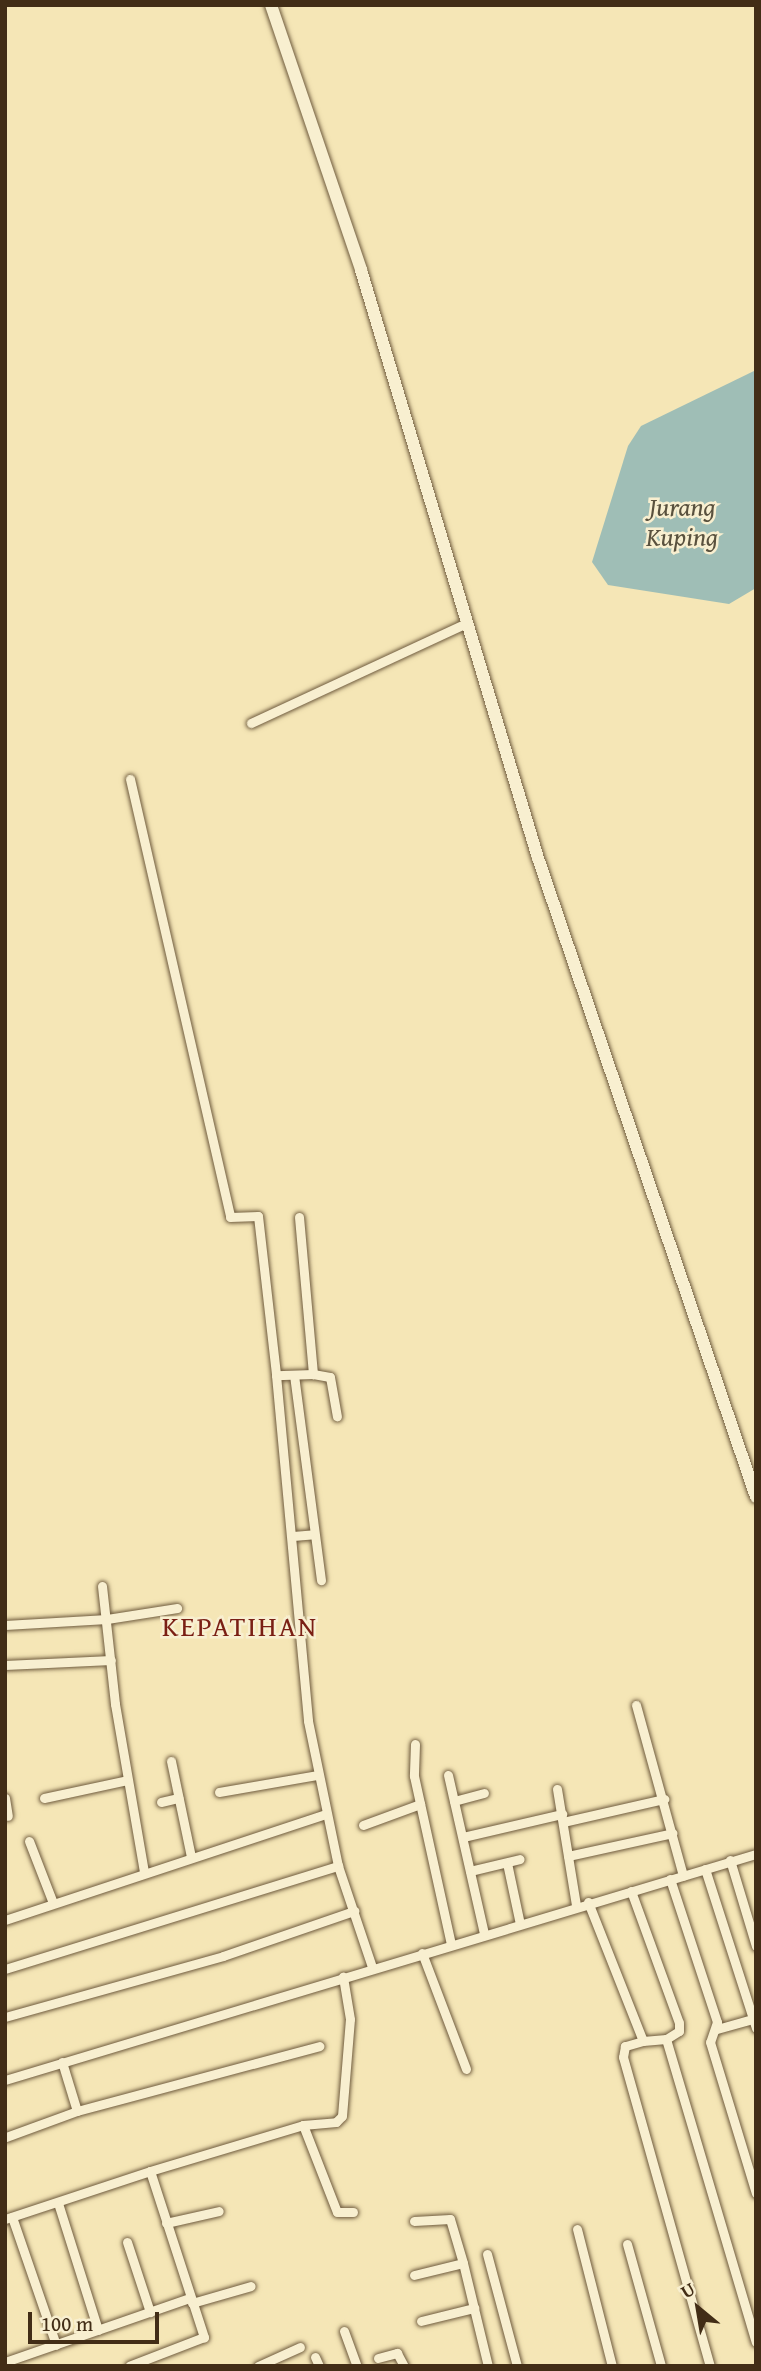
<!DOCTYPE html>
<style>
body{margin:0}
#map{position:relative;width:761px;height:2371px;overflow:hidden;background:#f5e6b6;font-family:"Gentium Book Plus",serif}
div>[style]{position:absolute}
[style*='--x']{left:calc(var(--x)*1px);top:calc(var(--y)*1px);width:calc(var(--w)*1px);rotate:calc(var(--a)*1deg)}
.water>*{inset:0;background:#9fbeb6}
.roads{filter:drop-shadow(0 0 2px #6f5b3e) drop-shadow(0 0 2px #6f5b3e)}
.street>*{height:9px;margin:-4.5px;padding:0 4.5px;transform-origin:4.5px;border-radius:4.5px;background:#f8efd0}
.secondary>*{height:12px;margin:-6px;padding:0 6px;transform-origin:6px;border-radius:6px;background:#f8efd0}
span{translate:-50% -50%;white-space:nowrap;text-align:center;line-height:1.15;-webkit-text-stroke:5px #f8efd0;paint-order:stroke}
.water-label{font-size:26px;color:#59513e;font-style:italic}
.quarter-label{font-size:28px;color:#7a1f14;letter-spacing:2px}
.frame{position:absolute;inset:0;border:7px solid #422d16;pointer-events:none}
.north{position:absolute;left:663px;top:2273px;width:70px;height:70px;-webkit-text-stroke:5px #f8efd0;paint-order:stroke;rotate:330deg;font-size:19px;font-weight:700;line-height:28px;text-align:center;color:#422d16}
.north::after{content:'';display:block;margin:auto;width:24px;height:32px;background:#422d16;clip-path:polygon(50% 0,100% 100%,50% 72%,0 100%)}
.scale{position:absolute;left:28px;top:2312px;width:131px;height:32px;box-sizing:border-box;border:4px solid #422d16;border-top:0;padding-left:9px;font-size:21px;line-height:24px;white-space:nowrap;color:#422d16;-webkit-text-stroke:5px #f8efd0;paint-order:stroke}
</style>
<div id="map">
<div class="water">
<i style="clip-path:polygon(756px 370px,756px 588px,729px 604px,608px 585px,592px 562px,628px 446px,641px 426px)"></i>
</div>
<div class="roads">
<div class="street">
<i style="--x:251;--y:723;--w:237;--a:-24.9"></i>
<i style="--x:130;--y:779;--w:449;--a:77.1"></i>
<i style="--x:230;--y:1217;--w:28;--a:-2"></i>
<i style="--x:258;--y:1216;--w:160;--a:83.5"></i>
<i style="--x:299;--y:1217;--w:158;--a:84.9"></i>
<i style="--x:313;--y:1374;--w:37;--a:178"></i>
<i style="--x:276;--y:1375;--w:347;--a:84.7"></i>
<i style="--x:308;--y:1721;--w:148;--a:78.3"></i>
<i style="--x:338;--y:1866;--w:107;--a:71.4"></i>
<i style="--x:313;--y:1374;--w:17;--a:10"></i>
<i style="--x:330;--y:1377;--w:40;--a:80"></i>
<i style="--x:294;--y:1375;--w:207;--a:82.5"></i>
<i style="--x:293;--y:1536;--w:21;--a:-5"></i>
<i style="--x:102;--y:1586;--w:119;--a:83.7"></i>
<i style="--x:115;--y:1704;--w:170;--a:80.2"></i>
<i style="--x:5;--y:1625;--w:102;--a:-3.4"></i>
<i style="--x:107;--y:1619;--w:71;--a:-8.9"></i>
<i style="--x:5;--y:1665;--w:106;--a:-2.7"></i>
<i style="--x:636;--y:1705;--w:177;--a:74.6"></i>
<i style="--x:415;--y:1744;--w:32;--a:92"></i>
<i style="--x:414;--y:1776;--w:172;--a:77.6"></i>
<i style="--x:171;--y:1761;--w:98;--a:78.2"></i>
<i style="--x:448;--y:1775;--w:163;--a:77.2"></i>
<i style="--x:557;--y:1789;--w:118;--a:80.7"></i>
<i style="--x:219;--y:1792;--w:99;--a:-9.8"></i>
<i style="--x:5;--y:1798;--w:18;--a:81"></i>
<i style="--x:44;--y:1798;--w:85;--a:-12.2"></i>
<i style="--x:454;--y:1801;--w:31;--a:-15"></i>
<i style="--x:161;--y:1802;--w:18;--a:-13"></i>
<i style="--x:563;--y:1822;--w:104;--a:-12.8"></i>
<i style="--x:363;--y:1825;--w:61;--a:-20.2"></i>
<i style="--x:463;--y:1837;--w:102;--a:-13.1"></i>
<i style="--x:29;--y:1841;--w:66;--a:68.8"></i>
<i style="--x:568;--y:1856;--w:107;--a:-12.4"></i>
<i style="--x:730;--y:1860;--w:90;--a:73.2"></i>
<i style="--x:507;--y:1863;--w:62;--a:78"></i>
<i style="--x:705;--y:1869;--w:167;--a:72.2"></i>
<i style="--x:470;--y:1871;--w:51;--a:-13.5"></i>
<i style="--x:670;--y:1879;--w:151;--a:71.8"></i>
<i style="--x:717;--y:2022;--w:21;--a:109"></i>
<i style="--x:710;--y:2042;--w:158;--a:73.1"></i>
<i style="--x:631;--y:1891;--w:140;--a:70"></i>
<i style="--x:679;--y:2023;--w:8;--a:90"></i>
<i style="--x:679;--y:2031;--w:15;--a:148"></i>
<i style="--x:666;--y:2039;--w:316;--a:73.5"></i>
<i style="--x:588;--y:1902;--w:149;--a:68.4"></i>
<i style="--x:643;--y:2041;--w:19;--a:164"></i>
<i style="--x:625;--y:2046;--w:11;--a:100"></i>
<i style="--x:623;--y:2057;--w:321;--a:74.3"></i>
<i style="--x:5;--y:1920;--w:337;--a:-18.3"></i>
<i style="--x:422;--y:1953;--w:124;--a:69.2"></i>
<i style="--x:5;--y:1969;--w:349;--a:-17.2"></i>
<i style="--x:5;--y:2017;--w:226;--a:-15.6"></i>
<i style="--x:223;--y:1956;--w:139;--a:-19"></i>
<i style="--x:717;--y:2029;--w:41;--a:-15.8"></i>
<i style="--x:643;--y:2041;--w:23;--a:-5"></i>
<i style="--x:62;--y:2062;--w:51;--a:73"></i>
<i style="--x:77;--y:2111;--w:251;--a:-15"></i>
<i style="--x:5;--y:2080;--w:784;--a:-16.75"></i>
<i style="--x:303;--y:2125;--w:33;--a:-5"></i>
<i style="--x:336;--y:2122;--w:8;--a:-45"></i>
<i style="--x:342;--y:2116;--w:97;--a:-85.3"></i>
<i style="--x:350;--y:2019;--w:43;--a:-99.5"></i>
<i style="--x:6;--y:2137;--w:76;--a:-20.1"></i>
<i style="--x:150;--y:2171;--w:160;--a:-16.7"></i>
<i style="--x:303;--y:2125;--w:93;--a:68.7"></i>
<i style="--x:337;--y:2212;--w:16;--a:0"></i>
<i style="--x:58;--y:2203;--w:133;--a:72.5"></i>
<i style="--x:12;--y:2217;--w:135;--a:71"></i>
<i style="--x:5;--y:2219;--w:153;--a:-18.3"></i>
<i style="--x:150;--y:2171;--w:175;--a:72"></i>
<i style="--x:204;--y:2337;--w:80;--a:158.9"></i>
<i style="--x:414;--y:2221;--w:36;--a:-3"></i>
<i style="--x:450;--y:2219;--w:46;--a:73.5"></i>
<i style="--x:166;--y:2223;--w:54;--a:-12.8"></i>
<i style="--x:577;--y:2229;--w:141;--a:75.7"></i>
<i style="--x:127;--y:2242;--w:74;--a:71.8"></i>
<i style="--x:627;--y:2244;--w:127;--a:74.4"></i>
<i style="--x:487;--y:2254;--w:116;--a:75"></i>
<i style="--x:414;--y:2275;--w:50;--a:-13.8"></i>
<i style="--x:463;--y:2263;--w:106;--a:76.4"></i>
<i style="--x:192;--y:2303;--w:61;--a:-16.1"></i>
<i style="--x:421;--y:2321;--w:55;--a:-13.8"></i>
<i style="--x:344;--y:2331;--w:37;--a:70"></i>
<i style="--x:315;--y:2357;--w:10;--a:66"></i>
<i style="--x:378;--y:2358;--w:20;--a:-15"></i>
<i style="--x:397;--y:2353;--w:15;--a:62"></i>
<i style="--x:5;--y:2362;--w:196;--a:-19.1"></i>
<i style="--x:258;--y:2366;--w:46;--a:-24.3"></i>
</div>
<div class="secondary">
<i style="--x:271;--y:5;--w:280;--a:71.2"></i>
<i style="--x:361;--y:270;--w:614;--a:73.25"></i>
<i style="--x:538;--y:858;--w:675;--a:71.16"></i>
</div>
</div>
<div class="water-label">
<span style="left:682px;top:522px">Jurang<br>Kuping</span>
</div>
<div class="quarter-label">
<span style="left:240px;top:1626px">KEPATIHAN</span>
</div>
<div class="frame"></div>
<div class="north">U</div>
<div class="scale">100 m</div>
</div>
